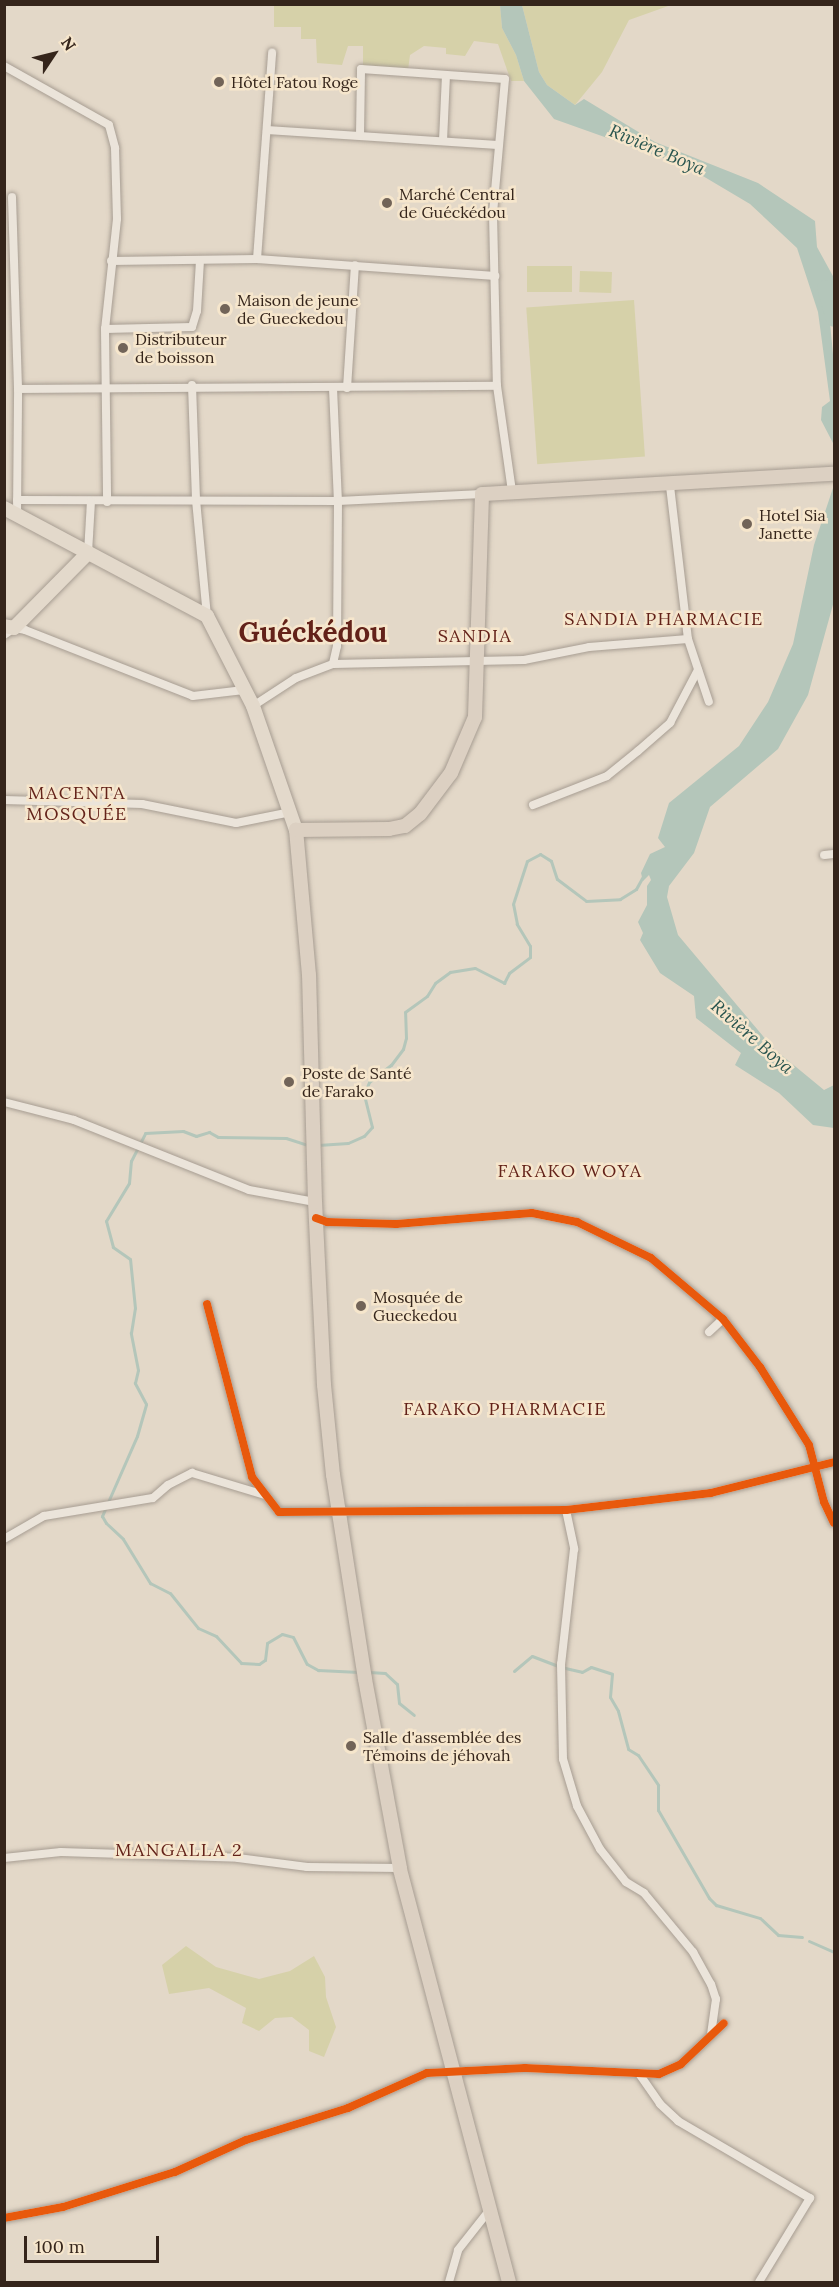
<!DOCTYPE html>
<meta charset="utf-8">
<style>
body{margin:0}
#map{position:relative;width:839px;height:2287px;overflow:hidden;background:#e3d8c8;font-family:Lora,serif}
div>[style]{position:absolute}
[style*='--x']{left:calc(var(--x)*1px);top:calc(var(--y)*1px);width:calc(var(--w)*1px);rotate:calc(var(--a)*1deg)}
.green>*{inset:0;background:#d6d1a9;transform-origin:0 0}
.water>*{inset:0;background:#b4c6ba}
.stream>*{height:3px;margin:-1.5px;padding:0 1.5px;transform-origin:1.5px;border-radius:1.5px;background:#b4c6ba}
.river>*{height:16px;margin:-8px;padding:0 8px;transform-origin:8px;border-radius:8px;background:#b4c6ba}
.roads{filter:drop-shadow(0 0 2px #a79d92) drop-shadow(0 0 2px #a79d92)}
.minor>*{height:8px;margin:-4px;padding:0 4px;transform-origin:4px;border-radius:4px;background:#ebe4da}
.primary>*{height:14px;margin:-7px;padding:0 7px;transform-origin:7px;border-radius:7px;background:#e3d9cb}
.trunk>*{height:14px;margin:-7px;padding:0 7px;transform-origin:7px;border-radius:7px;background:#dcd0c2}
.cycleway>*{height:8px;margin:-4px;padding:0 4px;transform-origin:4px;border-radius:4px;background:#e8590c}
.dots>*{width:16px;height:16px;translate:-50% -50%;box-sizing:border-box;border:3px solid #f6e6cc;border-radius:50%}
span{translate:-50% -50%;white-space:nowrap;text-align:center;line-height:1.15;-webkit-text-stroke:5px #f6e6cc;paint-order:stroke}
.poi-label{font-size:16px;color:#35251b}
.left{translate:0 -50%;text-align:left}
.water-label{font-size:18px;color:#29554f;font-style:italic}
.neighbourhood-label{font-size:18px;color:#632219;letter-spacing:1.5px}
.town-label{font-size:28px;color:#632219;font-weight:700}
.frame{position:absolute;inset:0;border:6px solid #35251b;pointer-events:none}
.north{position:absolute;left:24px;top:24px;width:60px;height:60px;-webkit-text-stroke:4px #f6e6cc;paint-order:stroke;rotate:55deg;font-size:16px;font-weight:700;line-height:24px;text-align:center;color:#35251b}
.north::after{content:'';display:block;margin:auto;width:21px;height:27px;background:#35251b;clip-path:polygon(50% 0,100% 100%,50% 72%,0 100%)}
.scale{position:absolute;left:24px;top:2236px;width:135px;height:27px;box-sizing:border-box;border:3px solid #35251b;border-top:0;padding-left:8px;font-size:18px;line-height:21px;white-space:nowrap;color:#35251b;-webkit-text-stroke:4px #f6e6cc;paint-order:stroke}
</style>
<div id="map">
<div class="green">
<i style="clip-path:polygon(274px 5px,500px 5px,502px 28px,516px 55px,524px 81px,511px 81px,498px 44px,474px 41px,465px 56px,446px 54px,446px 48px,424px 46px,410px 55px,408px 70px,363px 66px,363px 46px,348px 46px,342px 65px,317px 63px,316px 39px,301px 39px,301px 27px,274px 27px)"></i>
<i style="clip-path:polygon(522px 5px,671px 5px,629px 20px,602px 72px,575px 105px,547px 85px,539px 72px)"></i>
<i style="left:527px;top:266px;width:45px;height:26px"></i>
<i style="left:580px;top:271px;width:32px;height:21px;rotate:2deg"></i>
<i style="left:634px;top:300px;width:157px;height:108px;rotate:86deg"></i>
<i style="clip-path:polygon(186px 1946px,216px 1967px,259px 1979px,290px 1971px,314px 1956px,325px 1977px,326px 1997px,336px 2027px,324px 2057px,309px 2051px,309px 2030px,292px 2017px,275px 2018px,259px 2031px,242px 2023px,246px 2008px,209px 1988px,169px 1994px,162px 1965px)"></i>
</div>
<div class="water">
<i style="clip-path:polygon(500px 5px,522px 5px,539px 72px,547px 85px,575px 105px,584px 99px,655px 142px,758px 183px,815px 221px,817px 247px,834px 278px,834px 314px,832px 310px,829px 312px,834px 365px,834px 445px,821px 420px,822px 407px,830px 401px,818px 312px,797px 248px,750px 204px,686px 166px,554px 119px,524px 81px,516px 55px,502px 28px)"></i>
<i style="clip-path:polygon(834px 485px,834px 601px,808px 695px,778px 749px,710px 807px,694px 853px,669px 886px,667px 897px,678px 935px,773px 1048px,824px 1090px,834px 1085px,834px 1128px,813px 1125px,779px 1093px,735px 1065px,741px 1053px,696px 1018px,694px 996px,660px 973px,640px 940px,643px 933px,638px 922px,647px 905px,647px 886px,651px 880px,649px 875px,643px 881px,641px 873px,650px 854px,665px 847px,658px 838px,669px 803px,739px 746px,768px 702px,793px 644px,814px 545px)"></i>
</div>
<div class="stream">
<i style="--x:318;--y:1145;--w:30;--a:-4"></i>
<i style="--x:348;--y:1143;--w:17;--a:-24"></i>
<i style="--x:364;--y:1136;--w:12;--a:-48"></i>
<i style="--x:372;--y:1127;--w:33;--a:-104"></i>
<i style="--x:364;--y:1095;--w:14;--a:-69"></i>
<i style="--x:369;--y:1082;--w:28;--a:-38"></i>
<i style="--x:391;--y:1065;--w:20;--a:-53"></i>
<i style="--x:403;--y:1049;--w:11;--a:-75"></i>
<i style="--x:406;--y:1038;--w:26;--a:-92"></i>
<i style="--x:405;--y:1012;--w:27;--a:-36"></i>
<i style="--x:427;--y:996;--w:15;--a:-58"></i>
<i style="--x:435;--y:983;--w:19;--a:-36"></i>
<i style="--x:450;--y:972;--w:25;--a:-9"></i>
<i style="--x:475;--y:968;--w:33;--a:27"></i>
<i style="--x:504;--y:983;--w:11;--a:-63"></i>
<i style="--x:509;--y:973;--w:26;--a:-37"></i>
<i style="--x:530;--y:957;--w:11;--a:-90"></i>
<i style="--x:530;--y:946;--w:26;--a:-121"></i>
<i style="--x:517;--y:924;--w:20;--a:-101"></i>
<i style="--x:513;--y:904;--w:45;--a:-72"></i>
<i style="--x:527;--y:861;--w:15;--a:-28"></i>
<i style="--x:540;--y:854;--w:13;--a:32"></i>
<i style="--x:551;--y:861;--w:19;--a:72"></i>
<i style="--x:557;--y:879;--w:36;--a:37"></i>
<i style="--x:586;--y:901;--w:34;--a:-3"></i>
<i style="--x:620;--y:899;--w:19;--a:-32"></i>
<i style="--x:636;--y:889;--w:18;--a:-61"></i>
<i style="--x:108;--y:1502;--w:72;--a:-66.3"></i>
<i style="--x:137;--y:1436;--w:33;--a:-74"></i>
<i style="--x:146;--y:1404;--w:24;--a:-118"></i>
<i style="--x:135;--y:1383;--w:13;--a:-77"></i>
<i style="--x:138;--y:1370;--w:38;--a:-101"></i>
<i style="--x:131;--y:1333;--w:25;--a:-81"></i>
<i style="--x:135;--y:1308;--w:49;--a:-95.8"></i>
<i style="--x:130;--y:1259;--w:21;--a:-145"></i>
<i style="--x:113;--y:1247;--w:27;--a:-105"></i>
<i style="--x:106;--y:1221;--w:44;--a:-58.8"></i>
<i style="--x:129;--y:1183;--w:22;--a:-85"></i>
<i style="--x:131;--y:1161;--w:31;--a:-63"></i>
<i style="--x:145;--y:1133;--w:38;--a:-3"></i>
<i style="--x:183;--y:1131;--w:14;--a:21"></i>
<i style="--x:196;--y:1136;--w:14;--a:-17"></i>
<i style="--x:209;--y:1132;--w:10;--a:29"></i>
<i style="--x:218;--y:1137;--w:68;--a:0.8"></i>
<i style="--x:286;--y:1138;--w:23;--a:18"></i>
<i style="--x:105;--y:1509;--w:8;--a:113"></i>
<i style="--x:102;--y:1516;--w:8;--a:60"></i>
<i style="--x:106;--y:1523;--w:23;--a:43"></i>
<i style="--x:123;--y:1539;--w:52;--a:58.5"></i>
<i style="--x:150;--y:1583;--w:22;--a:27"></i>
<i style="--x:170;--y:1593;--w:45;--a:51.3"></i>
<i style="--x:198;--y:1628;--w:20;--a:24"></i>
<i style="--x:216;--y:1636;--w:37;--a:47"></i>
<i style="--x:241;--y:1663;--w:18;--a:3"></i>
<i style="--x:259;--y:1664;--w:7;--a:-34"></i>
<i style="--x:265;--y:1660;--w:17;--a:-83"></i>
<i style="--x:267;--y:1643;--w:17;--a:-31"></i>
<i style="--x:282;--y:1634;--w:11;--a:15"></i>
<i style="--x:293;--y:1637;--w:30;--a:63"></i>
<i style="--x:307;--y:1664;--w:13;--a:29"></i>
<i style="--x:318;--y:1670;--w:41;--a:2.8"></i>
<i style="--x:565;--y:1668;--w:17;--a:13"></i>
<i style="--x:582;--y:1672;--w:10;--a:-29"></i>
<i style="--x:591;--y:1667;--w:22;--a:18"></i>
<i style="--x:612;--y:1674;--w:23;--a:95"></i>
<i style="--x:610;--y:1697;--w:16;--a:60"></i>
<i style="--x:618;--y:1711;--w:39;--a:75"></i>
<i style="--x:628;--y:1749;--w:12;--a:31"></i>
<i style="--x:638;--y:1755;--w:36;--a:56"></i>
<i style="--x:658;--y:1785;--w:25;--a:90"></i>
<i style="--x:658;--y:1810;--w:102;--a:59.9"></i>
<i style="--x:709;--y:1898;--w:10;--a:45"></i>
<i style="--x:716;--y:1905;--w:46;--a:16.5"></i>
<i style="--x:760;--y:1918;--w:25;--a:43"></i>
<i style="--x:778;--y:1935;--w:24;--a:5"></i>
<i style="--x:514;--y:1671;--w:23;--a:-40"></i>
<i style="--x:532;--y:1656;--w:30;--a:21"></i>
<i style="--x:369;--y:1672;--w:16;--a:4"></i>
<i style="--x:385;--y:1673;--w:16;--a:43"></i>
<i style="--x:397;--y:1684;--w:19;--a:84"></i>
<i style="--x:399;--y:1703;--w:19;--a:39"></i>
<i style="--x:809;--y:1941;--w:27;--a:24"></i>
</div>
<div class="river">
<i style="--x:825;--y:288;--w:32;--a:74"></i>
</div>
<div class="roads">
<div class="minor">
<i style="--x:4;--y:66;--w:120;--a:29.3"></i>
<i style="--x:109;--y:125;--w:24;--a:75"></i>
<i style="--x:115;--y:148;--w:71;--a:88.4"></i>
<i style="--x:117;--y:219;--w:111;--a:96.2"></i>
<i style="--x:105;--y:329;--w:173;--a:89.3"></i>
<i style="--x:267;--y:130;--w:231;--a:3.7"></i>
<i style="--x:360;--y:135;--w:66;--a:-89.1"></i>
<i style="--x:361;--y:69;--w:144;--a:4"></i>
<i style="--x:505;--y:79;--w:136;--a:95.1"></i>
<i style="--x:493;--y:214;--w:172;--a:88.7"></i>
<i style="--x:497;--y:386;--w:107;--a:81.9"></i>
<i style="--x:443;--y:141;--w:66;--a:-87.4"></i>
<i style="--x:12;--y:197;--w:192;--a:88.2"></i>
<i style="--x:257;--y:259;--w:207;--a:-85.8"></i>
<i style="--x:111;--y:261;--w:146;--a:-0.8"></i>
<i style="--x:257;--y:259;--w:239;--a:4.1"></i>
<i style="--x:105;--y:329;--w:87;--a:-1.3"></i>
<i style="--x:192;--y:327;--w:17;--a:-73"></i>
<i style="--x:197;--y:311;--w:51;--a:-86.6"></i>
<i style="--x:192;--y:385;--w:115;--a:88"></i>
<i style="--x:196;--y:500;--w:117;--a:84.6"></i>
<i style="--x:333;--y:388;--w:113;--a:87.5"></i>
<i style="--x:338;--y:501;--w:145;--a:90.4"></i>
<i style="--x:337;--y:646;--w:18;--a:103"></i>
<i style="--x:347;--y:388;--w:123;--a:-86.3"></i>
<i style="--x:670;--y:486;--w:154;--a:83.3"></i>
<i style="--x:688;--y:639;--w:66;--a:71.6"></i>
<i style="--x:17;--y:500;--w:321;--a:0.2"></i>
<i style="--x:338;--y:501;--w:144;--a:-2.8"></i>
<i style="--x:17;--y:514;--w:125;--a:-89.5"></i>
<i style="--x:18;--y:389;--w:479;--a:-0.4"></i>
<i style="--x:88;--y:553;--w:52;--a:-86.7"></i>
<i style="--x:4;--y:635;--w:12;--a:-35"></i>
<i style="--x:14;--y:628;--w:11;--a:10"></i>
<i style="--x:25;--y:630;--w:180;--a:21.4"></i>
<i style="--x:193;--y:696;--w:51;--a:-6.7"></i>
<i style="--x:253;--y:706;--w:51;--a:-33.1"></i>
<i style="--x:296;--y:678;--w:40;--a:-21"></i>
<i style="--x:333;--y:664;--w:191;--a:-1.2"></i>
<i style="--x:524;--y:660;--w:66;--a:-11.3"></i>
<i style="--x:589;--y:647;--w:99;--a:-4.6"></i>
<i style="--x:4;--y:800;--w:138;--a:1.7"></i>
<i style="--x:142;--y:804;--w:96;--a:11.4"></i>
<i style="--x:236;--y:823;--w:56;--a:-11.3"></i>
<i style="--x:533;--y:805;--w:79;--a:-21.4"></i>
<i style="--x:607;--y:776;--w:40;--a:-39"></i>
<i style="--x:638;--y:751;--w:43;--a:-41.2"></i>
<i style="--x:670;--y:723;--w:60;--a:-62.2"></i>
<i style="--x:824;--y:855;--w:10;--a:-6"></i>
<i style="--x:4;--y:1102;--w:72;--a:14.4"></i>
<i style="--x:74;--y:1120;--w:188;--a:21.8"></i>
<i style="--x:249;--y:1190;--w:67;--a:10.3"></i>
<i style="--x:316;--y:1218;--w:12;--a:20"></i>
<i style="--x:327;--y:1222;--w:69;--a:1.7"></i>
<i style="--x:396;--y:1224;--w:136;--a:-4.6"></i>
<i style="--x:532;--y:1213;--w:46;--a:11.3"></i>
<i style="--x:577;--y:1222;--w:82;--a:25.9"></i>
<i style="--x:651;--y:1258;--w:94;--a:40.3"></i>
<i style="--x:723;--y:1319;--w:61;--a:52.4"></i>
<i style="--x:760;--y:1367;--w:92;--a:57.9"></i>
<i style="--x:809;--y:1445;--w:59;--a:75.3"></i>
<i style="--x:824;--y:1502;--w:23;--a:65"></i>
<i style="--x:207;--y:1304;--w:179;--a:75.4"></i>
<i style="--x:252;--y:1477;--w:44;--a:52.4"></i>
<i style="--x:279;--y:1512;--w:287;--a:-0.4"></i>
<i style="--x:566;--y:1510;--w:146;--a:-6.7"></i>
<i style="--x:711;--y:1493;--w:127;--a:-14.1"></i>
<i style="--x:709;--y:1332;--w:19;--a:-43"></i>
<i style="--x:566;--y:1510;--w:40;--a:78"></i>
<i style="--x:574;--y:1549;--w:116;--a:96.4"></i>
<i style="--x:561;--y:1664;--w:95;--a:88.8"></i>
<i style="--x:563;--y:1759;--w:49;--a:73.4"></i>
<i style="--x:577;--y:1806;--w:49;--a:61.9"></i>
<i style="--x:600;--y:1849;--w:42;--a:51.8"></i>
<i style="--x:626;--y:1882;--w:21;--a:31"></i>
<i style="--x:644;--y:1893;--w:77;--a:50.3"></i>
<i style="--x:693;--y:1952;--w:37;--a:61"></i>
<i style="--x:711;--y:1984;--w:16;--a:72"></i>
<i style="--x:716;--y:1999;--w:34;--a:98"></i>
<i style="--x:4;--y:1539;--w:46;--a:-29.9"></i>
<i style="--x:44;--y:1516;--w:110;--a:-9.4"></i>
<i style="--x:153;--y:1498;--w:20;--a:-41"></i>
<i style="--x:168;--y:1485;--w:27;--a:-27"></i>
<i style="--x:192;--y:1473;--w:76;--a:16.8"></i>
<i style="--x:4;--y:1858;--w:57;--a:-6"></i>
<i style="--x:61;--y:1852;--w:177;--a:1.9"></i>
<i style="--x:238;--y:1858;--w:70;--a:7.4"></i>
<i style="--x:307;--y:1867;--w:93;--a:0.6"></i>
<i style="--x:640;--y:2075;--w:35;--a:55"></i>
<i style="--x:660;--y:2104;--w:25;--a:43"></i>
<i style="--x:678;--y:2121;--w:153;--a:30.3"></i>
<i style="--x:810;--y:2198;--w:98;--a:121.3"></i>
<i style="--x:4;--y:2218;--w:60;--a:-10.6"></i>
<i style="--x:63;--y:2207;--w:117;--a:-17.4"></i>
<i style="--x:175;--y:2172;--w:78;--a:-24.3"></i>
<i style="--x:246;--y:2140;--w:107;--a:-17.4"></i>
<i style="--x:348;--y:2108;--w:86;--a:-23.9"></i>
<i style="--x:427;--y:2073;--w:98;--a:-2.9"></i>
<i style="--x:525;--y:2068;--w:134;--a:2.6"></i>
<i style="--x:659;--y:2074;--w:24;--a:-24"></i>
<i style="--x:681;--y:2064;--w:59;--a:-43.6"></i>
<i style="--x:449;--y:2282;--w:33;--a:-74"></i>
<i style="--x:458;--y:2250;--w:53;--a:-51.8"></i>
</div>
<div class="primary">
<i style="--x:4;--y:508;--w:230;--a:28"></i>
<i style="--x:207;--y:616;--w:101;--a:62.9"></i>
<i style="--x:253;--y:706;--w:131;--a:70.9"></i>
<i style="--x:4;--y:626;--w:10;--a:11"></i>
<i style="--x:14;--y:628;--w:105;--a:-45.4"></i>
</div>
<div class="trunk">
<i style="--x:509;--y:2282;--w:428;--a:-104.8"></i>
<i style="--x:400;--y:1868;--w:192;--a:-100.5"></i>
<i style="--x:365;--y:1679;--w:206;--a:-98.9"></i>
<i style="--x:333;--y:1475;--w:90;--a:-95.7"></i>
<i style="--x:324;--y:1385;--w:183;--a:-92.8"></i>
<i style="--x:315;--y:1202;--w:227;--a:-91.5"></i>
<i style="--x:309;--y:975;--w:146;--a:-95.1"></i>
<i style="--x:296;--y:830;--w:93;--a:-0.6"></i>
<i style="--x:389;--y:829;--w:16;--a:-11"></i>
<i style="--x:405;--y:826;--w:19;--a:-39"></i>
<i style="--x:420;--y:814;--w:51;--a:-52.9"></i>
<i style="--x:451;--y:773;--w:61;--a:-66.8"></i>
<i style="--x:475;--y:717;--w:223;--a:-88.2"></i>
<i style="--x:482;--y:494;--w:353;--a:-3.3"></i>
</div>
</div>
<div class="cycleway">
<i style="--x:316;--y:1218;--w:12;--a:20"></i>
<i style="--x:327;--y:1222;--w:69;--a:1.7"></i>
<i style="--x:396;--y:1224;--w:136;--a:-4.6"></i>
<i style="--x:532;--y:1213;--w:46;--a:11.3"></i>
<i style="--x:577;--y:1222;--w:82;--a:25.9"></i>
<i style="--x:651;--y:1258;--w:94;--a:40.3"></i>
<i style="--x:723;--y:1319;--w:61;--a:52.4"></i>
<i style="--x:760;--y:1367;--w:92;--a:57.9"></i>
<i style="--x:809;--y:1445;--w:59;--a:75.3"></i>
<i style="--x:824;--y:1502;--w:23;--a:65"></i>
<i style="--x:207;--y:1304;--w:179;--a:75.4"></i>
<i style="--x:252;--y:1477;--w:44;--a:52.4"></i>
<i style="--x:279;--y:1512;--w:287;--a:-0.4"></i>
<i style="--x:566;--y:1510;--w:146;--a:-6.7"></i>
<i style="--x:711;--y:1493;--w:127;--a:-14.1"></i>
<i style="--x:4;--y:2218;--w:60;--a:-10.6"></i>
<i style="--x:63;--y:2207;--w:117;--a:-17.4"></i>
<i style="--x:175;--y:2172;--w:78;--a:-24.3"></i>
<i style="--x:246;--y:2140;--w:107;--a:-17.4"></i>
<i style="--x:348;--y:2108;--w:86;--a:-23.9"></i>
<i style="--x:427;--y:2073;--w:98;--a:-2.9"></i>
<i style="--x:525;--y:2068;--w:134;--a:2.6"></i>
<i style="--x:659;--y:2074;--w:24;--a:-24"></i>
<i style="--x:681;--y:2064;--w:59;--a:-43.6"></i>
</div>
<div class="dots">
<i style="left:219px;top:82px;background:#726458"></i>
<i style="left:387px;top:203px;background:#726458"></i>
<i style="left:225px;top:309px;background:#726458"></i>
<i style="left:123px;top:348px;background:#726458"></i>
<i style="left:747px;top:524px;background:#726458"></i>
<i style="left:289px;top:1082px;background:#726458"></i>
<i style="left:361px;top:1306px;background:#726458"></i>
<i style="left:351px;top:1746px;background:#726458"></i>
</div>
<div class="poi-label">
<span class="left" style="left:231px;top:82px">Hôtel Fatou Roge</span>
<span class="left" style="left:399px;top:203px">Marché Central<br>de Guéckédou</span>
<span class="left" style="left:237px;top:309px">Maison de jeune<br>de Gueckedou</span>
<span class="left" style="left:135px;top:348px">Distributeur<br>de boisson</span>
<span class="left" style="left:759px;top:524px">Hotel Sia<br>Janette</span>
<span class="left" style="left:302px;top:1082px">Poste de Santé<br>de Farako</span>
<span class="left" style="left:373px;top:1306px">Mosquée de<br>Gueckedou</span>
<span class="left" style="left:363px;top:1746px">Salle d'assemblée des<br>Témoins de jéhovah</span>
</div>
<div class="water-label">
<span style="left:657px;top:150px;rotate:23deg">Rivière Boya</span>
<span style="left:752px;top:1037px;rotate:41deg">Rivière Boya</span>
</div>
<div class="neighbourhood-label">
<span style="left:664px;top:619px">SANDIA PHARMACIE</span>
<span style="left:475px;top:636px">SANDIA</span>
<span style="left:77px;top:804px">MACENTA<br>MOSQUÉE</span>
<span style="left:570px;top:1171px">FARAKO WOYA</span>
<span style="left:505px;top:1409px">FARAKO PHARMACIE</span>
<span style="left:179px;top:1850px">MANGALLA 2</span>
</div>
<div class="town-label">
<span style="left:313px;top:632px">Guéckédou</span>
</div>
<div class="frame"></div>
<div class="north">N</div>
<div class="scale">100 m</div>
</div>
